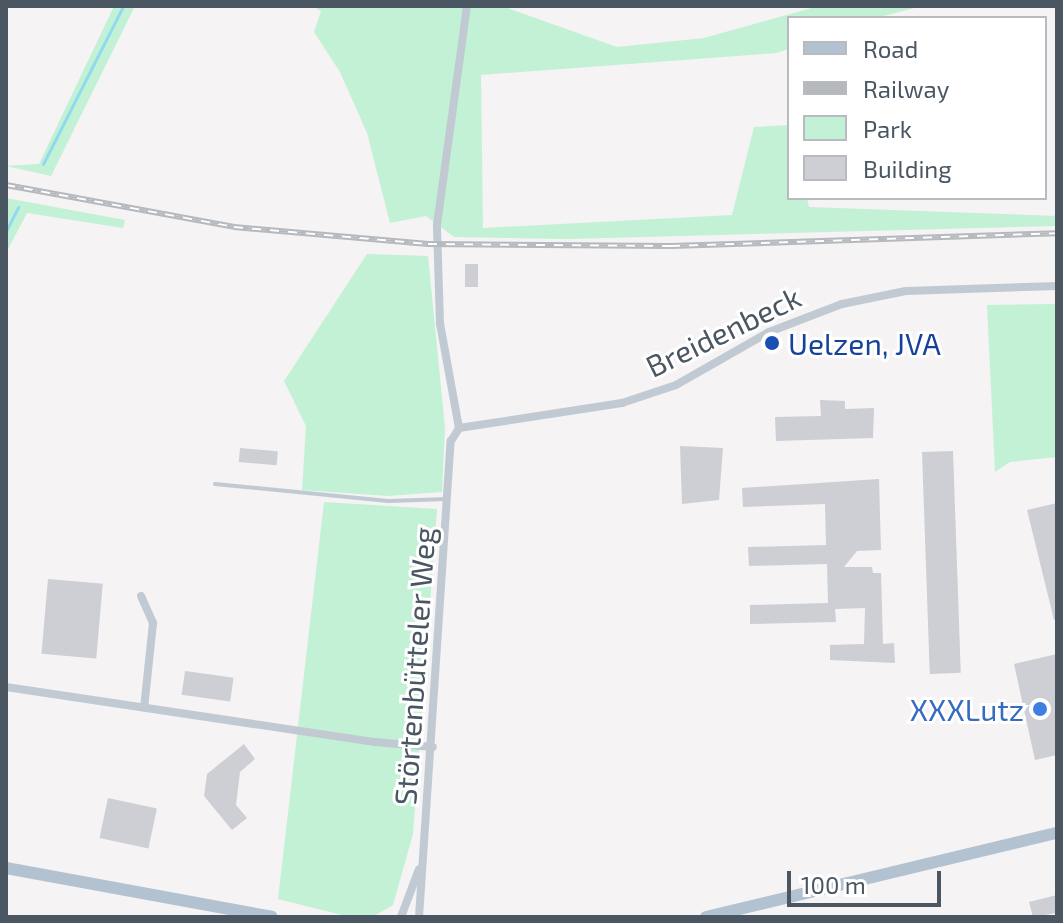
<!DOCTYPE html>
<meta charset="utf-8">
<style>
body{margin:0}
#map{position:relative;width:1063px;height:923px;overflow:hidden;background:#f5f3f3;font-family:"Exo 2",sans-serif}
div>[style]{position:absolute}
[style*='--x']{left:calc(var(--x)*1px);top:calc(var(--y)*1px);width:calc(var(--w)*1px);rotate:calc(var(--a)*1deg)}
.green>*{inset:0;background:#c3f1d5}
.stream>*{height:3px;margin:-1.5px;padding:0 1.5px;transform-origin:1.5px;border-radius:1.5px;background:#90daee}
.building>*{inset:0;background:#cdcfd5;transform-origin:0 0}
.service>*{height:4px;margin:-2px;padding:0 2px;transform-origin:2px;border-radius:2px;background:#c1cad2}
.minor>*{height:8px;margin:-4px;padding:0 4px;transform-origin:4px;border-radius:4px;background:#c1cad2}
.primary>*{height:12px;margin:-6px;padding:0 6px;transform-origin:6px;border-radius:6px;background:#b3c2d1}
.rail>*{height:6px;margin-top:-3px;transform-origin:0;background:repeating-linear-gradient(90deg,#fff 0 9px,#b5b8bd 0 18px);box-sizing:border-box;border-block:2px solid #b5b8bd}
.dots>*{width:22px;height:22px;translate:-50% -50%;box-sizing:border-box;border:4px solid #fff;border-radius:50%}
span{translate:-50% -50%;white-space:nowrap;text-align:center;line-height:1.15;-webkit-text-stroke:6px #fff;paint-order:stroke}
.street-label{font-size:30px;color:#4a5661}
.transit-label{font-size:30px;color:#164399}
.left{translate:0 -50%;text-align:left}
.shop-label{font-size:30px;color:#366cbe}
.right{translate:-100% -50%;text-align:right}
.frame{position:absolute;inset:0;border:8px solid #4a5661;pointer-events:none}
.legend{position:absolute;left:787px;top:16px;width:260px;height:184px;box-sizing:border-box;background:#fff;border:2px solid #b7bbc0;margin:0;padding:10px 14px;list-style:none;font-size:24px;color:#4a5661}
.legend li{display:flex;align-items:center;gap:16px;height:40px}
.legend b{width:40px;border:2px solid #b7bbc0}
.scale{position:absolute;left:787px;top:871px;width:154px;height:36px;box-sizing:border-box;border:4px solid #4a5661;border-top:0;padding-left:10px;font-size:24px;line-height:28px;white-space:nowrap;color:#4a5661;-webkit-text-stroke:6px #fff;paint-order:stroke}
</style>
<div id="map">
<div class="green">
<i style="clip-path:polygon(114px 6px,135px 6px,51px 176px,6px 166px,39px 164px)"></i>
<i style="clip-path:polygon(312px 6px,502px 6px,617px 47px,704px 38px,819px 6px,922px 6px,876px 18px,789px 18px,789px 49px,776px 53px,481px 75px,483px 228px,732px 215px,754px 127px,789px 125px,789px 198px,807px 198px,809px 207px,1057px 216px,1057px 226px,569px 239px,454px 237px,426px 216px,390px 223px,367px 133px,340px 72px,314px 32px,321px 11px)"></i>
<i style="clip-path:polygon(6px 198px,125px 220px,123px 228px,27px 213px,6px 253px)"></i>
<i style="clip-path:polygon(367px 254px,428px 256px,445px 428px,442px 492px,388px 496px,302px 490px,306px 426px,284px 381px)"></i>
<i style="clip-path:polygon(1057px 304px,1057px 457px,1010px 462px,995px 472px,987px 305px)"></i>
<i style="clip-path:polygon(324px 502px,437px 509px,413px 834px,393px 905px,372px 917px,350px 917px,278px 899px)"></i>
</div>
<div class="stream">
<i style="--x:43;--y:164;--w:177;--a:-63.1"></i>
<i style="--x:6;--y:231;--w:27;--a:-63"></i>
</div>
<div class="building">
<i style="left:465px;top:264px;width:13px;height:23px"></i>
<i style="clip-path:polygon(820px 400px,845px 401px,845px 409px,874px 408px,873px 438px,776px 441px,775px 417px,821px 416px)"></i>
<i style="clip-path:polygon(680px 446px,723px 448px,719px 500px,682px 504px)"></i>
<i style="left:240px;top:448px;width:38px;height:14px;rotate:5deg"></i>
<i style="left:953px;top:451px;width:222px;height:31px;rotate:88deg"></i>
<i style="clip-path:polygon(879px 479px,881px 550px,857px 551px,844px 567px,872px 567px,873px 573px,881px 573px,883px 644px,894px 643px,895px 663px,830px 660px,830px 645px,864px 644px,865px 608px,835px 609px,836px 622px,750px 624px,750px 605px,828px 603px,827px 564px,749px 566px,748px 547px,826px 545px,825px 504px,743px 507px,742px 488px)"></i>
<i style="clip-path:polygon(1057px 503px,1057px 620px,1054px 620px,1027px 510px)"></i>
<i style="left:48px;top:579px;width:55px;height:75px;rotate:5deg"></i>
<i style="clip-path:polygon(1057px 654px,1057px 755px,1035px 760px,1014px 664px)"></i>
<i style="left:185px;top:671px;width:49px;height:24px;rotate:8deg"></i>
<i style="clip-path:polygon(244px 744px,255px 759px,240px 772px,236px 805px,247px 818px,232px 830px,204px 796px,207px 774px)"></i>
<i style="left:108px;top:798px;width:50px;height:41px;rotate:12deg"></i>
<i style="clip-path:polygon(1057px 895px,1057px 913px,1033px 917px,1029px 902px)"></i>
</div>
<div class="service">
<i style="--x:215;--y:484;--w:174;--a:5.6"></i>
<i style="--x:388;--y:501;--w:59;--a:-1.9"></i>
</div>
<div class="minor">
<i style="--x:459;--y:428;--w:165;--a:-8.7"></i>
<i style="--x:622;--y:403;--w:57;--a:-18.4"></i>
<i style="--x:676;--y:385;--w:107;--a:-29.7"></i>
<i style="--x:769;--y:332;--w:78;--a:-21"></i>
<i style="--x:842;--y:304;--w:65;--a:-11.5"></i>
<i style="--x:906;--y:291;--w:151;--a:-1.9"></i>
<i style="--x:141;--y:596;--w:30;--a:66"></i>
<i style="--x:153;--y:623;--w:85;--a:96"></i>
<i style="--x:6;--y:687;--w:373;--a:8.5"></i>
<i style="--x:375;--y:742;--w:58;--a:4.9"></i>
<i style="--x:401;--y:917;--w:51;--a:-69.4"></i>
<i style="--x:419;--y:917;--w:477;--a:-86.2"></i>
<i style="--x:451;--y:441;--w:15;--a:-58"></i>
<i style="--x:459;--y:428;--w:107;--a:-100.3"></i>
<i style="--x:440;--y:323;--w:98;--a:-91.8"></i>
<i style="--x:437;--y:225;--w:221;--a:-82.2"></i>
</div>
<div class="primary">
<i style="--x:6;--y:868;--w:270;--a:10.4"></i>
<i style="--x:706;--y:917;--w:361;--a:-13.5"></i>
</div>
<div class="rail">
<i style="--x:6;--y:185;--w:232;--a:10.4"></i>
<i style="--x:234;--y:227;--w:195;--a:5"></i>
<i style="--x:428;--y:244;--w:243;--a:0.5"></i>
<i style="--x:671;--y:246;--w:386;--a:-1.9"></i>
</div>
<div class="dots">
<i style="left:772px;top:343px;background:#1a4fb4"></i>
<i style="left:1040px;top:709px;background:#3f7fe0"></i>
</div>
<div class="street-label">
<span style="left:723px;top:331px;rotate:-26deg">Breidenbeck</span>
<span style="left:414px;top:666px;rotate:-86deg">Störtenbütteler Weg</span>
</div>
<div class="transit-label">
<span class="left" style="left:788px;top:343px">Uelzen, JVA</span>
</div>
<div class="shop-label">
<span class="right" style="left:1024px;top:709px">XXXLutz</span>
</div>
<div class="frame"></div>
<ul class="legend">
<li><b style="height:10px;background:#b3c2d1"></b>Road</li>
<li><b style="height:10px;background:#b5b8bd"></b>Railway</li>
<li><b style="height:22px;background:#c3f1d5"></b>Park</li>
<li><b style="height:22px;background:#cdcfd5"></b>Building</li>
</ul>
<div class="scale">100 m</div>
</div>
